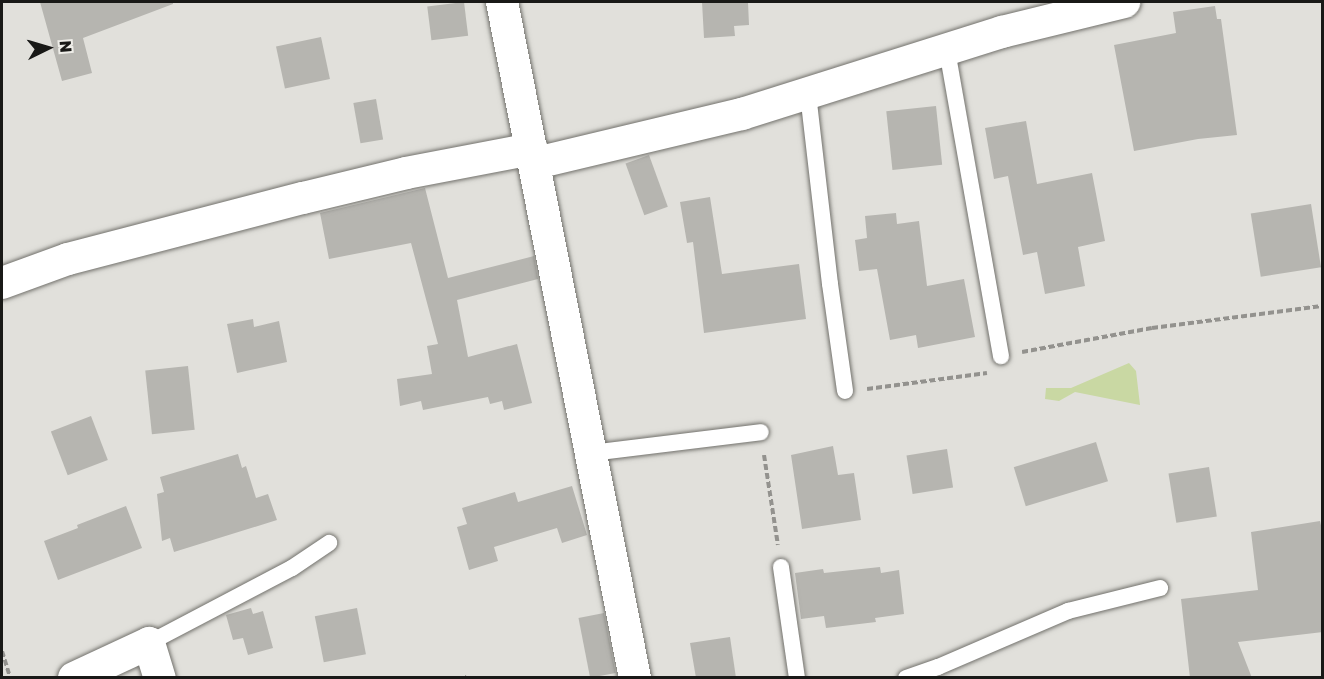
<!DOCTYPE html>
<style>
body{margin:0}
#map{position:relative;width:1324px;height:679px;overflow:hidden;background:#e1e0db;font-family:"Golos Text",sans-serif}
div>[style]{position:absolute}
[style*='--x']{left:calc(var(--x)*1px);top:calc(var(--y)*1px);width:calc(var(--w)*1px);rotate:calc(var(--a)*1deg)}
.green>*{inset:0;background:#c9d8a3}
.building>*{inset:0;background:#b6b5b0;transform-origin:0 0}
.path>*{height:4px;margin-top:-2px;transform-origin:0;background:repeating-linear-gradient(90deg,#93928e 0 6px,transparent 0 9px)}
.roads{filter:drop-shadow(0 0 2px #72716c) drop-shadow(0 0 2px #72716c)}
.service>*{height:16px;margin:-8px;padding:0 8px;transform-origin:8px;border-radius:8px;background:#fff}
.minor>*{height:32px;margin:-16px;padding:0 16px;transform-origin:16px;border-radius:16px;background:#fff}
span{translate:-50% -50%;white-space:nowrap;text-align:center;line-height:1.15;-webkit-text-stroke:5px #eeede8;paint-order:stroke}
.frame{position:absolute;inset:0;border:3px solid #191917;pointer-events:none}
.north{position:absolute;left:18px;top:18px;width:60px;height:60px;-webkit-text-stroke:4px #eeede8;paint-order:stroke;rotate:85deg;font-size:16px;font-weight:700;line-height:24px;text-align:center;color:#191917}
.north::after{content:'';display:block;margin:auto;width:21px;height:27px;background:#191917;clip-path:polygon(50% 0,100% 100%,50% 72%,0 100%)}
</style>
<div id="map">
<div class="green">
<i style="clip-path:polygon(1129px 363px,1136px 371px,1140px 405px,1075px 392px,1059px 401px,1045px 399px,1046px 388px,1071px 388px)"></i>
</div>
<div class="building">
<i style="clip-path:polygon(40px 2px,173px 2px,173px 4px,83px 38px,92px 73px,62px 81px)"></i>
<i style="left:464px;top:2px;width:34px;height:37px;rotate:83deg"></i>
<i style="clip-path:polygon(702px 2px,748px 2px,749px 25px,734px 26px,735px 36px,704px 38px)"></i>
<i style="clip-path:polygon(1215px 6px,1217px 19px,1221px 19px,1237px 135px,1198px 139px,1134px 151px,1114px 45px,1176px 33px,1173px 12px)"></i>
<i style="left:321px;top:37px;width:43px;height:46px;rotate:78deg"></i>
<i style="left:376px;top:99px;width:41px;height:23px;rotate:80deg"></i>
<i style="left:936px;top:106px;width:59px;height:50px;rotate:84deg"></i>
<i style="clip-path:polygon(1026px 121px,1037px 184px,1092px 173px,1105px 241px,1078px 247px,1085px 286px,1045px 294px,1037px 252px,1023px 255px,1008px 176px,994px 179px,985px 128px)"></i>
<i style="left:649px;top:155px;width:55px;height:25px;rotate:70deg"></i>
<i style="clip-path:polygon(425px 188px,448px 278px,534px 256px,538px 279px,457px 300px,468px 357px,517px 344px,532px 403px,504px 410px,502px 401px,490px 404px,488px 397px,423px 410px,421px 401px,400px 406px,397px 379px,432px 374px,427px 346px,438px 344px,411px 243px,329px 259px,320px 213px)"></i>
<i style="clip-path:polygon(710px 197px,722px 274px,799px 264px,806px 319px,704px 333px,693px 242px,687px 243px,680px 202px)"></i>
<i style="left:1311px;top:204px;width:64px;height:61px;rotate:81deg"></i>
<i style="clip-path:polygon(896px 213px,897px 224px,919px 221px,927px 286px,964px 279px,975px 337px,918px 348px,916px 335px,890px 340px,877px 269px,859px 271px,855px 240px,867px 238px,865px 216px)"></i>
<i style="clip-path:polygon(253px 319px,254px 327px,279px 321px,287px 362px,237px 373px,227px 324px)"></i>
<i style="left:188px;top:366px;width:64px;height:43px;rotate:84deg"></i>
<i style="left:91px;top:416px;width:47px;height:43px;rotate:69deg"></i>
<i style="left:1096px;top:442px;width:41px;height:86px;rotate:73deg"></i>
<i style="clip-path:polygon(833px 446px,838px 475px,854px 473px,861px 520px,802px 529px,791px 455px)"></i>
<i style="left:947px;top:449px;width:39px;height:41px;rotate:81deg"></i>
<i style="clip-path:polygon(238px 454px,242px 468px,246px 466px,256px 498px,268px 494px,277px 520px,174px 552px,170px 538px,162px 541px,157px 494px,164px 492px,160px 477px)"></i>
<i style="left:1209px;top:467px;width:50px;height:41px;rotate:81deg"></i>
<i style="clip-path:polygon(572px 486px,587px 535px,562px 543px,557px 528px,494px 547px,498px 561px,469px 570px,457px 527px,467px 524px,462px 508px,515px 492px,518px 502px)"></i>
<i style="clip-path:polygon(126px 506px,142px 548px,58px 580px,44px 541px,78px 528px,77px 525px)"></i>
<i style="clip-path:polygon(1320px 521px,1323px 534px,1323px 632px,1238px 642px,1252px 678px,1190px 678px,1181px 599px,1258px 590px,1251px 532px)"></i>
<i style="clip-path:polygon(880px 567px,881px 573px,899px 570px,904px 614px,875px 618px,876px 622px,826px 628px,824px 616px,801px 619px,795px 573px,823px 569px,824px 573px)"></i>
<i style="clip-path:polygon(251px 608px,253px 614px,263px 611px,273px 648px,248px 655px,243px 638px,233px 640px,226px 615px)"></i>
<i style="left:357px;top:608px;width:47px;height:43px;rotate:79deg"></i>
<i style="left:604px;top:613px;width:61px;height:26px;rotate:79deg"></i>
<i style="clip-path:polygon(730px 637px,736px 678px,696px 678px,690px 643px)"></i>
</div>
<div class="path">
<i style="--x:1022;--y:352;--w:132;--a:-10.5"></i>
<i style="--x:1152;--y:328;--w:171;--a:-7.4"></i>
<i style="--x:867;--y:389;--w:121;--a:-7.6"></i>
<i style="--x:764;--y:455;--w:91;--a:81.2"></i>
<i style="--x:2;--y:651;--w:28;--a:73"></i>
<i style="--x:464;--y:676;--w:2;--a:63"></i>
</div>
<div class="roads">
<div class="service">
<i style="--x:947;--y:50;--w:311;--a:80"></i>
<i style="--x:808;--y:94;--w:191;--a:83.4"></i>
<i style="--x:830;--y:284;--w:108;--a:82"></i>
<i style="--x:591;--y:453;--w:171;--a:-7"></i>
<i style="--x:781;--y:567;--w:112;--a:81.8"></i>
<i style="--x:149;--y:643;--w:161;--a:-27.7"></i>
<i style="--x:292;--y:568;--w:45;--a:-34"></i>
<i style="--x:906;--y:678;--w:34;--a:-19"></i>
<i style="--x:938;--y:667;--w:142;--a:-23.3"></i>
<i style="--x:1068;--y:611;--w:95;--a:-14"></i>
</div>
<div class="minor">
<i style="--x:502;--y:2;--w:689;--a:78.87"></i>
<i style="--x:536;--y:163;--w:212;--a:-13.4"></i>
<i style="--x:742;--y:114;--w:273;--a:-17.5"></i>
<i style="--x:1002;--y:32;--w:126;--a:-13.8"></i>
<i style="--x:2;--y:283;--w:70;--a:-20"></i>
<i style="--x:68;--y:259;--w:243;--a:-14.6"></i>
<i style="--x:303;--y:198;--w:106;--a:-13.6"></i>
<i style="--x:406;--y:173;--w:128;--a:-10.8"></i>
<i style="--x:74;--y:678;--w:83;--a:-25"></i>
<i style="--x:149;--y:643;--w:37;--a:73"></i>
</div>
</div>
<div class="frame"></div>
<div class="north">N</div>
</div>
